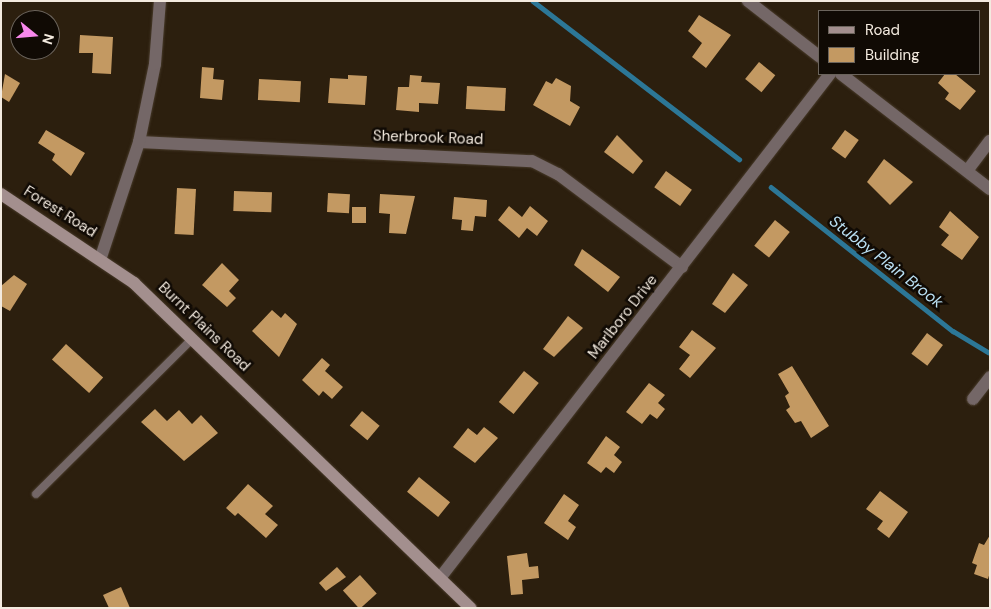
<!DOCTYPE html>
<style>
body{margin:0}
#map{position:relative;width:991px;height:609px;overflow:hidden;background:#2c1f0e;font-family:"DM Sans",sans-serif}
div>[style]{position:absolute}
[style*='--x']{left:calc(var(--x)*1px);top:calc(var(--y)*1px);width:calc(var(--w)*1px);rotate:calc(var(--a)*1deg)}
.stream>*{height:4.5px;margin:-2.25px;padding:0 2.25px;transform-origin:2.25px;border-radius:2.25px;background:#2c7797}
.building>*{inset:0;background:#c39962;transform-origin:0 0}
.roads{filter:drop-shadow(0 0 1px #483b2b) drop-shadow(0 0 1px #483b2b)}
.lane>*{height:8px;margin:-4px;padding:0 4px;transform-origin:4px;border-radius:4px;background:#746767}
.street>*{height:12px;margin:-6px;padding:0 6px;transform-origin:6px;border-radius:6px;background:#746767}
.secondary>*{height:12px;margin:-6px;padding:0 6px;transform-origin:6px;border-radius:6px;background:#a38f8e}
span{translate:-50% -50%;white-space:nowrap;text-align:center;line-height:1.15;-webkit-text-stroke:5px #100a04;paint-order:stroke}
.street-label{font-size:15px;color:#f3eadf}
.water-label{font-size:16px;color:#bbe1f4;font-style:italic}
.frame{position:absolute;inset:0;border:2px solid #f3eadf;pointer-events:none}
.legend{position:absolute;left:818px;top:10px;width:162px;height:65px;box-sizing:border-box;background:#100a04;border:1px solid #6b645c;margin:0;padding:6px 9px;list-style:none;font-size:15px;color:#f3eadf}
.legend li{display:flex;align-items:center;gap:10px;height:25px}
.legend b{width:25px;border:1px solid #6b645c}
.north{position:absolute;left:10px;top:10px;width:50px;height:50px;box-sizing:border-box;background:#100a04;border:1px solid #6b645c;border-radius:50%;rotate:107deg;font-size:14px;font-weight:700;line-height:20px;text-align:center;color:#f3eadf}
.north::after{content:'';display:block;margin:auto;width:18px;height:22px;background:#f788ec;clip-path:polygon(50% 0,100% 100%,50% 72%,0 100%)}
</style>
<div id="map">
<div class="stream">
<i style="--x:533;--y:1;--w:260;--a:37.5"></i>
<i style="--x:771;--y:187;--w:232;--a:38.4"></i>
<i style="--x:953;--y:331;--w:41;--a:31"></i>
</div>
<div class="building">
<i style="clip-path:polygon(699px 15px,731px 35px,706px 68px,692px 57px,702px 43px,688px 31px)"></i>
<i style="clip-path:polygon(80px 35px,113px 37px,111px 74px,92px 73px,93px 53px,79px 53px)"></i>
<i style="left:759px;top:62px;width:21px;height:22px;rotate:39deg"></i>
<i style="clip-path:polygon(202px 67px,214px 68px,213px 79px,224px 80px,222px 100px,200px 98px)"></i>
<i style="clip-path:polygon(5px 74px,20px 83px,9px 102px,1px 97px)"></i>
<i style="clip-path:polygon(945px 74px,955px 74px,976px 91px,960px 110px,945px 99px,949px 93px,938px 83px)"></i>
<i style="clip-path:polygon(348px 75px,367px 76px,365px 105px,328px 103px,330px 78px,348px 79px)"></i>
<i style="clip-path:polygon(410px 75px,422px 76px,421px 82px,440px 83px,438px 104px,419px 103px,419px 112px,396px 110px,398px 87px,409px 87px)"></i>
<i style="clip-path:polygon(556px 78px,571px 86px,570px 101px,580px 107px,570px 126px,533px 105px,546px 81px,552px 84px)"></i>
<i style="left:259px;top:79px;width:42px;height:21px;rotate:3deg"></i>
<i style="left:467px;top:86px;width:39px;height:23px;rotate:3deg"></i>
<i style="clip-path:polygon(46px 130px,85px 153px,71px 176px,52px 160px,55px 154px,38px 143px)"></i>
<i style="left:845px;top:130px;width:17px;height:23px;rotate:36deg"></i>
<i style="clip-path:polygon(617px 135px,643px 161px,633px 174px,604px 152px)"></i>
<i style="clip-path:polygon(884px 159px,913px 182px,890px 205px,867px 182px)"></i>
<i style="left:666px;top:171px;width:32px;height:20px;rotate:36deg"></i>
<i style="left:177px;top:188px;width:19px;height:46px;rotate:3deg"></i>
<i style="left:234px;top:191px;width:38px;height:20px;rotate:2deg"></i>
<i style="left:328px;top:193px;width:22px;height:19px;rotate:3deg"></i>
<i style="clip-path:polygon(380px 194px,415px 196px,406px 234px,389px 233px,390px 214px,379px 213px)"></i>
<i style="clip-path:polygon(454px 197px,487px 200px,486px 217px,475px 216px,473px 231px,461px 230px,462px 220px,452px 219px)"></i>
<i style="clip-path:polygon(509px 206px,522px 217px,530px 206px,548px 221px,537px 236px,527px 228px,519px 238px,498px 220px)"></i>
<i style="left:352px;top:207px;width:14px;height:16px"></i>
<i style="clip-path:polygon(950px 211px,979px 237px,962px 260px,941px 245px,949px 235px,939px 227px)"></i>
<i style="left:775px;top:220px;width:19px;height:33px;rotate:39deg"></i>
<i style="clip-path:polygon(582px 249px,620px 277px,608px 292px,574px 265px)"></i>
<i style="clip-path:polygon(222px 263px,239px 280px,229px 291px,236px 298px,227px 307px,202px 285px)"></i>
<i style="clip-path:polygon(733px 273px,748px 285px,725px 313px,712px 304px)"></i>
<i style="clip-path:polygon(14px 275px,27px 284px,10px 311px,1px 306px,1px 286px)"></i>
<i style="clip-path:polygon(272px 310px,281px 318px,285px 313px,297px 324px,279px 357px,252px 331px)"></i>
<i style="clip-path:polygon(568px 316px,583px 328px,554px 357px,543px 349px)"></i>
<i style="clip-path:polygon(692px 330px,716px 348px,690px 378px,679px 369px,690px 355px,679px 347px)"></i>
<i style="left:927px;top:333px;width:20px;height:26px;rotate:37deg"></i>
<i style="left:66px;top:344px;width:50px;height:21px;rotate:42deg"></i>
<i style="clip-path:polygon(322px 358px,330px 365px,325px 371px,343px 387px,332px 399px,323px 391px,319px 396px,302px 380px)"></i>
<i style="clip-path:polygon(792px 366px,829px 426px,811px 438px,801px 421px,795px 423px,786px 410px,790px 407px,785px 396px,789px 393px,778px 374px)"></i>
<i style="left:524px;top:371px;width:19px;height:40px;rotate:39deg"></i>
<i style="clip-path:polygon(649px 383px,665px 395px,658px 403px,665px 409px,657px 419px,650px 414px,642px 424px,626px 412px)"></i>
<i style="clip-path:polygon(155px 409px,167px 421px,179px 410px,192px 424px,201px 415px,218px 433px,184px 461px,141px 422px)"></i>
<i style="left:362px;top:411px;width:23px;height:19px;rotate:40deg"></i>
<i style="clip-path:polygon(484px 427px,498px 438px,475px 463px,453px 447px,468px 428px,477px 435px)"></i>
<i style="clip-path:polygon(606px 436px,620px 447px,614px 455px,622px 462px,614px 473px,606px 467px,601px 473px,587px 463px)"></i>
<i style="left:419px;top:477px;width:40px;height:19px;rotate:39deg"></i>
<i style="clip-path:polygon(248px 484px,273px 506px,265px 514px,278px 525px,266px 538px,238px 513px,235px 516px,226px 508px)"></i>
<i style="clip-path:polygon(880px 491px,908px 512px,889px 538px,877px 529px,883px 521px,866px 509px)"></i>
<i style="clip-path:polygon(564px 494px,579px 505px,568px 521px,576px 527px,568px 540px,544px 523px)"></i>
<i style="clip-path:polygon(990px 535px,990px 572px,988px 579px,974px 574px,977px 565px,972px 563px,979px 543px,984px 545px)"></i>
<i style="clip-path:polygon(527px 553px,529px 567px,538px 566px,539px 578px,522px 580px,523px 594px,511px 595px,507px 556px)"></i>
<i style="clip-path:polygon(337px 567px,346px 577px,326px 591px,319px 583px)"></i>
<i style="left:360px;top:575px;width:25px;height:23px;rotate:48deg"></i>
<i style="clip-path:polygon(121px 587px,130px 608px,109px 608px,103px 595px)"></i>
</div>
<div class="roads">
<div class="lane">
<i style="--x:36;--y:494;--w:220;--a:-44.8"></i>
</div>
<div class="street">
<i style="--x:748;--y:1;--w:91;--a:37.9"></i>
<i style="--x:841;--y:74;--w:188;--a:37.7"></i>
<i style="--x:139;--y:142;--w:393;--a:2.8"></i>
<i style="--x:532;--y:161;--w:29;--a:27"></i>
<i style="--x:558;--y:174;--w:155;--a:36.9"></i>
<i style="--x:967;--y:171;--w:38;--a:-53"></i>
<i style="--x:101;--y:257;--w:121;--a:-71.7"></i>
<i style="--x:139;--y:142;--w:80;--a:-78.4"></i>
<i style="--x:155;--y:64;--w:63;--a:-85.5"></i>
<i style="--x:973;--y:399;--w:28;--a:-52"></i>
<i style="--x:440;--y:578;--w:637;--a:-52.27"></i>
</div>
<div class="secondary">
<i style="--x:1;--y:194;--w:160;--a:33.8"></i>
<i style="--x:134;--y:283;--w:468;--a:44"></i>
</div>
</div>
<div class="street-label">
<span style="left:428px;top:138px;rotate:2deg">Sherbrook Road</span>
<span style="left:60px;top:212px;rotate:32deg">Forest Road</span>
<span style="left:623px;top:317px;rotate:-52deg">Marlboro Drive</span>
<span style="left:204px;top:327px;rotate:44deg">Burnt Plains Road</span>
</div>
<div class="water-label">
<span style="left:886px;top:262px;rotate:38deg">Stubby Plain Brook</span>
</div>
<div class="frame"></div>
<ul class="legend">
<li><b style="height:6px;background:#a38f8e"></b>Road</li>
<li><b style="height:14px;background:#c39962"></b>Building</li>
</ul>
<div class="north">N</div>
</div>
